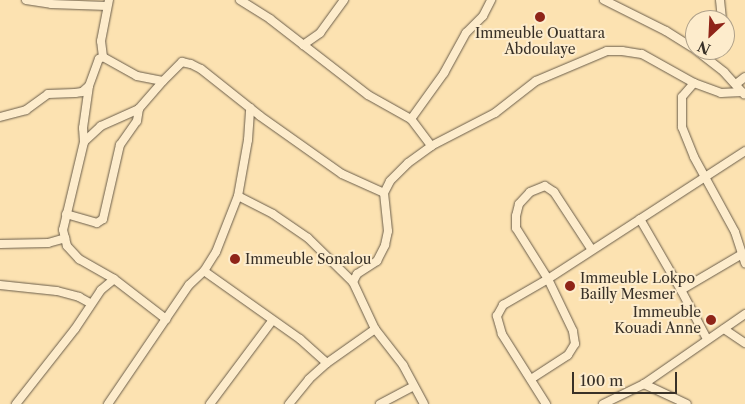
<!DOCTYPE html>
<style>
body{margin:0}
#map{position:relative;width:745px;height:404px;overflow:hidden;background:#fce2b1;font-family:"Libre Caslon Text",serif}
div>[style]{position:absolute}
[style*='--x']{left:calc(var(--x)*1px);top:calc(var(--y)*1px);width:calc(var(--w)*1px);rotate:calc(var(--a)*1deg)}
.roads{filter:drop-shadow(0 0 1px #6a5d4a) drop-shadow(0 0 1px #6a5d4a)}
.minor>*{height:8px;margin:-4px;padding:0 4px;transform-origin:4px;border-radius:4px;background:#fdeccc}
.dots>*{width:14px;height:14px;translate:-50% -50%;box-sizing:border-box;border:2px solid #fdeccc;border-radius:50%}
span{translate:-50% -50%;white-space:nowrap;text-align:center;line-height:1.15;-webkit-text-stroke:4px #fdeccc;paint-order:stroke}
.poi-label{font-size:14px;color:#393127}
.left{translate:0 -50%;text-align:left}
.right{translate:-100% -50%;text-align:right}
.north{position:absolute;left:685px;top:10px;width:50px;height:50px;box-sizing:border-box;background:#fdeccc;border:1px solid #afa18a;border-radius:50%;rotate:205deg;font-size:14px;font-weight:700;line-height:20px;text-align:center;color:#393127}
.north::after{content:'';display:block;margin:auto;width:18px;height:22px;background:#8f2418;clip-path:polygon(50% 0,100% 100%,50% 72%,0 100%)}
.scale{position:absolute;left:572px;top:372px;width:105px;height:22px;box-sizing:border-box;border:2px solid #393127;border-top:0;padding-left:6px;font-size:15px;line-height:18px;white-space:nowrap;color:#393127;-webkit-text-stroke:4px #fdeccc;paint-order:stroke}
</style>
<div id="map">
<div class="roads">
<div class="minor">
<i style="--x:26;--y:0;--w:25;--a:9"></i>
<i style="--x:51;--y:4;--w:56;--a:2"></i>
<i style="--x:240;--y:0;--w:36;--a:32"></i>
<i style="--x:270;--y:19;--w:124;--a:37.8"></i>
<i style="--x:368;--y:95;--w:49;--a:29.2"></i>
<i style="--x:411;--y:119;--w:34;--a:53"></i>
<i style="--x:604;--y:0;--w:69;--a:26.6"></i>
<i style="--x:666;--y:31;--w:34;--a:32"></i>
<i style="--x:720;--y:0;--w:20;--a:84"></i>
<i style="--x:303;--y:45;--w:21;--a:-35"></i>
<i style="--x:320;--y:33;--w:41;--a:-54"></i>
<i style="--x:696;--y:50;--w:36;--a:38"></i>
<i style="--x:724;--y:72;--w:30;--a:48"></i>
<i style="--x:103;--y:57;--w:39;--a:29"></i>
<i style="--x:137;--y:76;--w:26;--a:11"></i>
<i style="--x:163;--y:81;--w:27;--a:-45"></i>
<i style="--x:182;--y:62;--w:9;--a:13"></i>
<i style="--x:191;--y:64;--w:11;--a:27"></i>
<i style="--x:201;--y:69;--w:75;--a:38.5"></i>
<i style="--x:260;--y:116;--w:100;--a:35.3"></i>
<i style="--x:342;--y:174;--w:46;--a:24.3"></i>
<i style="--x:163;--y:81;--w:37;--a:131"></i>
<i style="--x:139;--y:109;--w:42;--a:155.9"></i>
<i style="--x:101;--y:126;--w:23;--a:137"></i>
<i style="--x:84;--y:142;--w:90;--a:103.4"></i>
<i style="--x:63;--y:230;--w:16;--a:76"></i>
<i style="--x:67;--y:246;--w:18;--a:47"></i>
<i style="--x:79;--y:259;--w:40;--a:29.7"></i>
<i style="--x:114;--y:279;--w:66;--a:37.6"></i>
<i style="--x:694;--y:83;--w:18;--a:131"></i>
<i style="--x:682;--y:97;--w:30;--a:90"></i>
<i style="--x:682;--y:127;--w:32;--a:68"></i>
<i style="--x:694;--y:157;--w:85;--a:61.3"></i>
<i style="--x:735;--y:232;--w:33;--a:72"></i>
<i style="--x:736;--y:84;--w:11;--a:-38"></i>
<i style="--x:0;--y:117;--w:27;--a:-15"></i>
<i style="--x:26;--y:110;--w:27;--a:-36"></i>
<i style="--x:48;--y:94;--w:27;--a:-2"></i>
<i style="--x:75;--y:93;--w:7;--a:-8"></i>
<i style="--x:82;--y:92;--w:9;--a:-41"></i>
<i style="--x:89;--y:86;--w:29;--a:-70"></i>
<i style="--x:99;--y:59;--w:4;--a:-27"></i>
<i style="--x:103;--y:57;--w:16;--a:-97"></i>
<i style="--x:101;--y:41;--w:42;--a:-79"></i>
<i style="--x:411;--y:119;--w:57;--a:-54.3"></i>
<i style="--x:444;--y:73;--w:46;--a:-61.2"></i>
<i style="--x:466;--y:33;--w:24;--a:-45"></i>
<i style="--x:483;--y:16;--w:18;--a:-63"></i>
<i style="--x:84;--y:142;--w:14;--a:-94"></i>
<i style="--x:83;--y:128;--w:42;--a:-81.9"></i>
<i style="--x:238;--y:196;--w:39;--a:27"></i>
<i style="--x:273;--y:214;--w:42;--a:34.4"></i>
<i style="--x:308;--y:238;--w:63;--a:44.4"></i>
<i style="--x:353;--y:282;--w:52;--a:64.9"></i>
<i style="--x:375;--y:329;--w:46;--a:52.1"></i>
<i style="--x:403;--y:365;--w:44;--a:61.7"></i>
<i style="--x:66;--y:214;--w:32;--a:16"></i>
<i style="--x:97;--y:223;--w:7;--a:-34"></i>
<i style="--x:103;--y:219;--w:76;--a:-77.1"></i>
<i style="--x:120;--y:145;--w:29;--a:-55"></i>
<i style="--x:137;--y:121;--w:12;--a:-81"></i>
<i style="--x:640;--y:219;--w:82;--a:60"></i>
<i style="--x:681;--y:290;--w:55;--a:62"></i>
<i style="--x:0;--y:244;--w:48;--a:-1.2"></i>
<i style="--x:48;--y:243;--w:18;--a:-16"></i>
<i style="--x:204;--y:271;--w:118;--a:35.3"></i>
<i style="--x:300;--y:339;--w:36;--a:42"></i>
<i style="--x:353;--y:282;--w:9;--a:-63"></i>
<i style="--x:357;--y:274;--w:24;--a:-33"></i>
<i style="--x:377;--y:261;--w:18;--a:-63"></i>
<i style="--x:385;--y:245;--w:14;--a:-78"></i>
<i style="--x:388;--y:231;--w:38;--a:-96"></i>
<i style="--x:384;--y:193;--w:13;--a:-63"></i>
<i style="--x:390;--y:181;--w:25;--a:-45"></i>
<i style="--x:408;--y:163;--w:29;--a:-36"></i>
<i style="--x:431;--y:146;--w:72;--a:-27.3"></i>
<i style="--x:495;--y:113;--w:52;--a:-38"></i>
<i style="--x:536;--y:81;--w:77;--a:-22.9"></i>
<i style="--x:607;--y:51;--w:15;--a:0"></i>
<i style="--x:622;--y:51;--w:20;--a:9"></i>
<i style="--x:642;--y:54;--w:60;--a:29.1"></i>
<i style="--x:694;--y:83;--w:29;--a:20"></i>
<i style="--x:721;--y:93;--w:21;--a:-3"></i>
<i style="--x:0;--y:285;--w:57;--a:6"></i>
<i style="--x:57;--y:291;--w:23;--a:15"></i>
<i style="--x:79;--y:297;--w:13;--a:29"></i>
<i style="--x:681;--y:290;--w:71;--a:-30.5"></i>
<i style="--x:724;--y:329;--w:25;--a:34"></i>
<i style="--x:531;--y:379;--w:44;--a:-33"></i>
<i style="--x:568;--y:355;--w:13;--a:-58"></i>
<i style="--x:575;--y:344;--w:13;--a:-99"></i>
<i style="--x:573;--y:331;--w:58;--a:-115.7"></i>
<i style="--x:548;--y:279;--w:60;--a:-122.1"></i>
<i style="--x:516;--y:228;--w:12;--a:-90"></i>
<i style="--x:516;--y:216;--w:12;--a:-76"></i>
<i style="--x:519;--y:204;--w:16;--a:-47"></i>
<i style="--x:530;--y:192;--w:16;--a:-22"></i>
<i style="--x:545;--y:186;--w:11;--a:34"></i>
<i style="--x:554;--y:192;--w:69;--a:56.8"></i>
<i style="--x:644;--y:384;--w:47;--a:24.9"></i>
<i style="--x:16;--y:404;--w:95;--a:-51.8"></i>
<i style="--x:75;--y:329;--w:47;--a:-56.3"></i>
<i style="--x:101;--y:290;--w:17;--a:-40"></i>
<i style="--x:108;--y:404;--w:144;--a:-55.8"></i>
<i style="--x:189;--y:285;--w:21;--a:-43"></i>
<i style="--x:204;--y:271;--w:22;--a:-58"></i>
<i style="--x:216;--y:252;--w:60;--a:-68.6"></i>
<i style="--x:238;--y:196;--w:57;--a:-79.9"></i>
<i style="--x:248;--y:140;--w:32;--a:-86"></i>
<i style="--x:210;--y:404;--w:104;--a:-53.2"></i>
<i style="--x:289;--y:404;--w:32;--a:-51"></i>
<i style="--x:309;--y:379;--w:24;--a:-42"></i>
<i style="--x:327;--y:363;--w:59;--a:-35.3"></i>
<i style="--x:380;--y:404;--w:38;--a:-28"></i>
<i style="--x:546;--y:404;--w:83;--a:-122.2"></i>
<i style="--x:502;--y:334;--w:19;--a:-106"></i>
<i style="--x:497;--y:316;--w:13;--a:-61"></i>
<i style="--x:503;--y:305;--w:52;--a:-30"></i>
<i style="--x:548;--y:279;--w:235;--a:-33"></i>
<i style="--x:603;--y:404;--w:46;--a:-26"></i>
<i style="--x:644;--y:384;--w:123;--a:-34.7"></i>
</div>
</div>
<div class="dots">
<i style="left:540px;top:17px;background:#8f2418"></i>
<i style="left:235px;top:259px;background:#8f2418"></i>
<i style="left:570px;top:286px;background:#8f2418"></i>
<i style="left:711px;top:320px;background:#8f2418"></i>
</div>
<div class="poi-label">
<span style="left:540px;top:41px">Immeuble Ouattara<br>Abdoulaye</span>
<span class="left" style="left:245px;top:259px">Immeuble Sonalou</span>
<span class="left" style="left:580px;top:286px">Immeuble Lokpo<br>Bailly Mesmer</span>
<span class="right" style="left:701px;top:320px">Immeuble<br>Kouadi Anne</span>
</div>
<div class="north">N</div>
<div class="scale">100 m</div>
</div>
